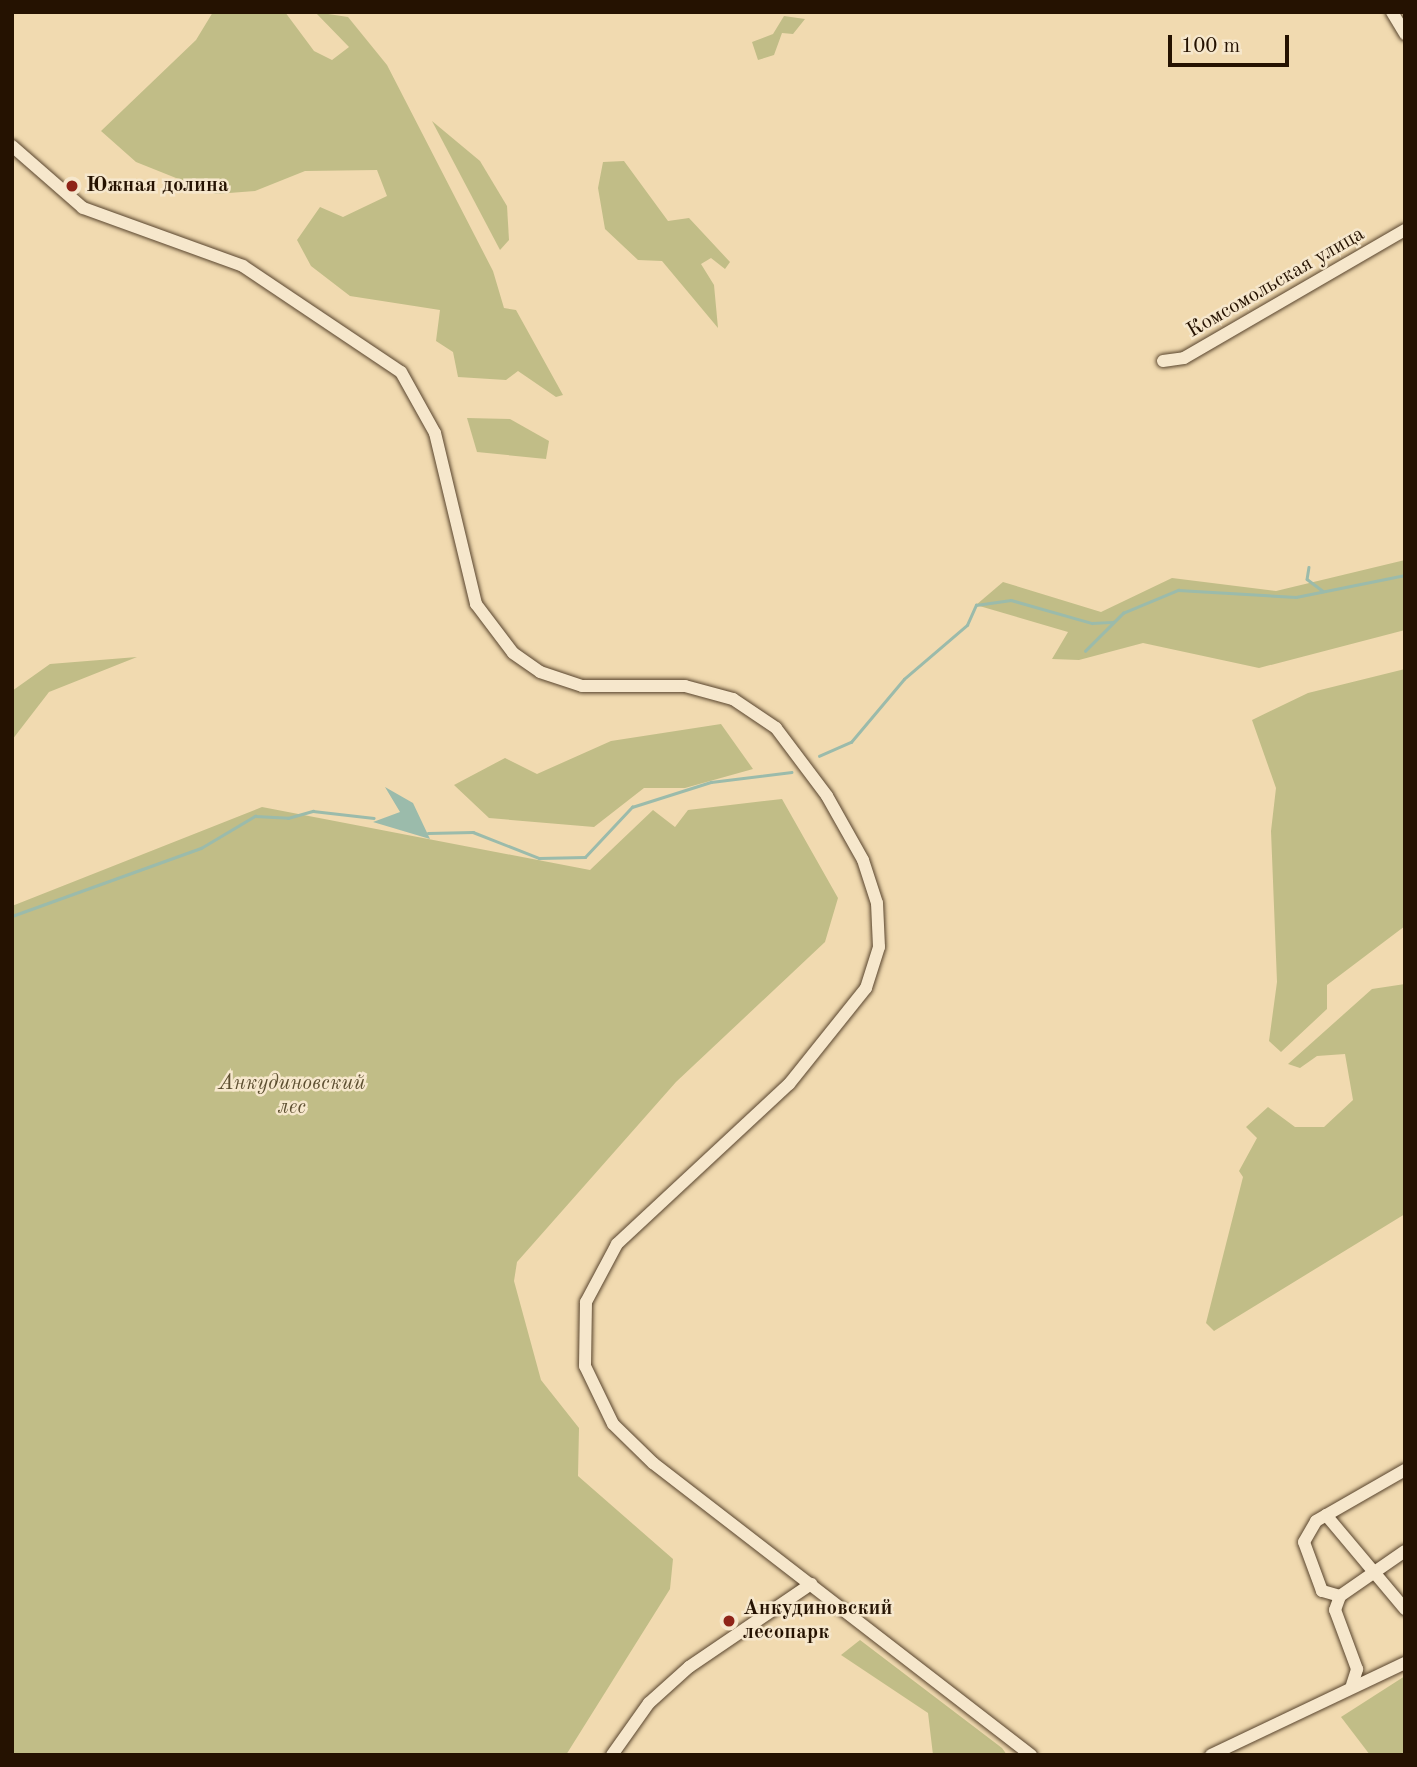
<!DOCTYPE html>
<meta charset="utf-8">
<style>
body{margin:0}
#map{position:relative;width:1417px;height:1767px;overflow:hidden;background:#f1dab0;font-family:"Old Standard TT",serif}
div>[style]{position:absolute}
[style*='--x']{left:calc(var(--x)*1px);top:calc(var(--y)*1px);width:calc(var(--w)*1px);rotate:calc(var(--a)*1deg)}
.green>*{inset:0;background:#c1bd87}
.water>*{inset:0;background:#9bbbab}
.stream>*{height:2.5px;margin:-1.25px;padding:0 1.25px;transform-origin:1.25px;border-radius:1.25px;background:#9bbbab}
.roads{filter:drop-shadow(0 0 2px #58442d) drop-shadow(0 0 2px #58442d)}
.minor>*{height:12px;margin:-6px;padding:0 6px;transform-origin:6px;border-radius:6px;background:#f6e7cc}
.dots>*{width:19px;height:19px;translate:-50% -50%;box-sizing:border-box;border:4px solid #f6e7cc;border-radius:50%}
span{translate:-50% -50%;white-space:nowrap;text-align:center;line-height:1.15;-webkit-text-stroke:5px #f6e7cc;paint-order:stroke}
.poi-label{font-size:21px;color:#251201;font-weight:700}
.left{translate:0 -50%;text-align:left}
.street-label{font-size:21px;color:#251201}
.park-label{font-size:21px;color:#5c4e30;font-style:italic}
.frame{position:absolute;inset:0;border:14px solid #251201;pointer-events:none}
.scale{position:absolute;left:1168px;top:35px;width:121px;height:32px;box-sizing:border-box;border:4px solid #251201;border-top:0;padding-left:9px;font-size:21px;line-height:24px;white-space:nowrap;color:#251201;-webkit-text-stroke:5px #f6e7cc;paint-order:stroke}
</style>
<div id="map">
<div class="green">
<i style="clip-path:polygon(213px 12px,285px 12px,314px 51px,332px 60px,349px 47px,315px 12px,348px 17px,387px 65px,493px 271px,504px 308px,516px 310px,563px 395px,556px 397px,518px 371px,506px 380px,458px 377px,453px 352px,436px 341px,440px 310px,350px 296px,311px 266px,297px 240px,320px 207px,343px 217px,387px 196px,377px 170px,305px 171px,255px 191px,216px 194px,136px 162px,101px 131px,196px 40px)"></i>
<i style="clip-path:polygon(784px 16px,805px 19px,793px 34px,782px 33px,774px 55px,758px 60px,752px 42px,773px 34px)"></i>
<i style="clip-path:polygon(432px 121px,480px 161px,507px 206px,509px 240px,500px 250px)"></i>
<i style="clip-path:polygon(624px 161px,668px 221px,689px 218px,730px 262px,725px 269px,711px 258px,701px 264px,714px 285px,718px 328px,662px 261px,638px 260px,605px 229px,598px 188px,603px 162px)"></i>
<i style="clip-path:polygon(467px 418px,510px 419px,549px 441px,546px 459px,477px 452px)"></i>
<i style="clip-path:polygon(1405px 560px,1405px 630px,1259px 668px,1143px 643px,1079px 660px,1052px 659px,1068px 632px,976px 605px,1003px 582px,1101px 612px,1172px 578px,1276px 591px)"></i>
<i style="clip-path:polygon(137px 657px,49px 692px,12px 740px,12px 691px,50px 664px)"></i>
<i style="clip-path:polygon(1405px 669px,1405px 926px,1327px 985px,1327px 1009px,1281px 1052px,1269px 1041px,1277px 982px,1271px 831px,1276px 788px,1252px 720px,1308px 693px)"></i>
<i style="clip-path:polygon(721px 724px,753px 769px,685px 788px,644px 788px,594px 827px,489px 818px,454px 785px,505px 758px,537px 774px,611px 741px)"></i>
<i style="clip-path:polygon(782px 799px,838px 898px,825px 942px,676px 1082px,517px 1262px,514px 1281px,541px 1380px,579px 1428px,578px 1476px,673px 1559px,670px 1589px,566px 1755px,12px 1755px,12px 906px,262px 807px,590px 870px,653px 810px,675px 827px,688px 810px)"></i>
<i style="clip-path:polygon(1405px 984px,1405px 1214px,1214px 1331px,1206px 1323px,1243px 1177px,1239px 1171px,1257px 1138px,1246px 1127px,1268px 1107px,1295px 1127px,1324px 1127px,1353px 1100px,1345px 1054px,1317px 1056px,1300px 1068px,1288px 1064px,1372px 989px)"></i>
<i style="clip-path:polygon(860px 1640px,1002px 1748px,1007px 1755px,933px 1755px,928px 1713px,841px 1655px)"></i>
<i style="clip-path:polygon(1405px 1676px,1405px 1755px,1370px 1755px,1341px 1717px)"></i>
</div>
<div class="water">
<i style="clip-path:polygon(385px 787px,413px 803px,430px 839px,373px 822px,400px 812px)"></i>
</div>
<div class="stream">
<i style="--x:1309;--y:567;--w:12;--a:99"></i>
<i style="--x:1307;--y:579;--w:20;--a:37"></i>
<i style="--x:1085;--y:651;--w:54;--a:-45"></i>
<i style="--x:1123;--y:613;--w:60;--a:-22.7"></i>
<i style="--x:1178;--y:590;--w:118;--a:3.4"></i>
<i style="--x:1296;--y:597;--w:111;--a:-11.4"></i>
<i style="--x:819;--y:756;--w:35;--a:-24"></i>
<i style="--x:851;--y:742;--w:82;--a:-49.9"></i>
<i style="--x:904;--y:679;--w:83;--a:-40.6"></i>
<i style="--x:967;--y:625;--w:22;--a:-66"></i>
<i style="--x:976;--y:605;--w:35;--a:-8"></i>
<i style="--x:1011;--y:600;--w:84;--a:15.9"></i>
<i style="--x:1092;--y:623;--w:21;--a:-3"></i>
<i style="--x:428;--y:833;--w:45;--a:-1.3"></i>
<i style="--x:473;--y:832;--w:71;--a:21.5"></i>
<i style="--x:539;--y:858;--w:46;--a:-1.2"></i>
<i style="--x:585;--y:857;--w:69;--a:-46.8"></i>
<i style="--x:632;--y:807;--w:83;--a:-17.6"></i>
<i style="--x:711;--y:782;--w:81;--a:-7.1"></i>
<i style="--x:12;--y:916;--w:201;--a:-19.8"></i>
<i style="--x:201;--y:848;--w:63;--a:-30.7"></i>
<i style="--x:255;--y:816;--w:33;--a:3"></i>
<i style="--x:288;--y:818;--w:26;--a:-16"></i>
<i style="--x:313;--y:811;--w:61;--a:6.5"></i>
</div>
<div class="roads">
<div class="minor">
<i style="--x:1392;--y:12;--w:26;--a:59"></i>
<i style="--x:12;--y:146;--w:94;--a:41.1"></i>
<i style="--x:83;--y:208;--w:170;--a:19.9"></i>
<i style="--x:243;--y:266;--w:190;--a:33.9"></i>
<i style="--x:401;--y:372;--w:70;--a:60.9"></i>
<i style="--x:435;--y:433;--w:176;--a:76.5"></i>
<i style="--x:476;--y:604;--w:61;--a:52.9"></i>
<i style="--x:513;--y:653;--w:33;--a:35"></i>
<i style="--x:540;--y:672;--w:44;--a:18.4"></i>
<i style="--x:582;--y:686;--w:103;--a:0"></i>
<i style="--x:685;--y:686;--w:50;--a:15.2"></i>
<i style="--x:733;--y:699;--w:52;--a:34"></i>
<i style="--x:776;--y:728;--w:85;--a:53.1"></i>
<i style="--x:827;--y:796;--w:73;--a:60.6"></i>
<i style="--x:863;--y:860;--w:45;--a:72"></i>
<i style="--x:877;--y:903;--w:44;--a:87.4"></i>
<i style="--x:879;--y:947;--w:43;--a:107.6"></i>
<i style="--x:866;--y:988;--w:123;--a:128.7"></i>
<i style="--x:789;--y:1084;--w:235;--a:137.1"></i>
<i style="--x:617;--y:1244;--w:66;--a:118.1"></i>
<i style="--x:586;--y:1302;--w:64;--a:90.9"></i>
<i style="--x:585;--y:1366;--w:64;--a:64.2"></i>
<i style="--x:613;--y:1424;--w:56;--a:44.3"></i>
<i style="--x:653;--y:1463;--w:478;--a:37.7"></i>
<i style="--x:1163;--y:361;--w:21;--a:-8"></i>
<i style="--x:1184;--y:358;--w:255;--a:-30.1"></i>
<i style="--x:1326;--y:1515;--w:123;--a:50"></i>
<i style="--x:1340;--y:1596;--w:19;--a:-164"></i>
<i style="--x:1322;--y:1591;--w:52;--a:-110.2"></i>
<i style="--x:1304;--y:1542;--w:24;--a:-60"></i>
<i style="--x:1316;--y:1521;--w:103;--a:-29.8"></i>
<i style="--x:1351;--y:1688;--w:20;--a:-72"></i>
<i style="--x:1357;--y:1669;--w:63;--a:-110.4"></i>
<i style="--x:1335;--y:1610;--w:15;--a:-70"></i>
<i style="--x:1340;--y:1596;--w:79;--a:-34.7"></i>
<i style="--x:612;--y:1755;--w:64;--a:-54.6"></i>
<i style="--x:649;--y:1703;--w:54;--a:-42"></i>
<i style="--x:689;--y:1667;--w:148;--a:-34.2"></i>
<i style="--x:1211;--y:1755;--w:215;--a:-25.4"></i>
</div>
</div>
<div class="dots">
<i style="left:72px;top:186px;background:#8f2418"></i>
<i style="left:729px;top:1621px;background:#8f2418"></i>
</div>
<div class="poi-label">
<span class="left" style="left:86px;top:186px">Южная долина</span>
<span class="left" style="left:743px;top:1621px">Анкудиновский<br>лесопарк</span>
</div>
<div class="street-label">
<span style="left:1276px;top:283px;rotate:-30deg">Комсомольская улица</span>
</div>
<div class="park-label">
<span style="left:292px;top:1096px">Анкудиновский<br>лес</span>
</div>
<div class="frame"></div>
<div class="scale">100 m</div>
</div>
